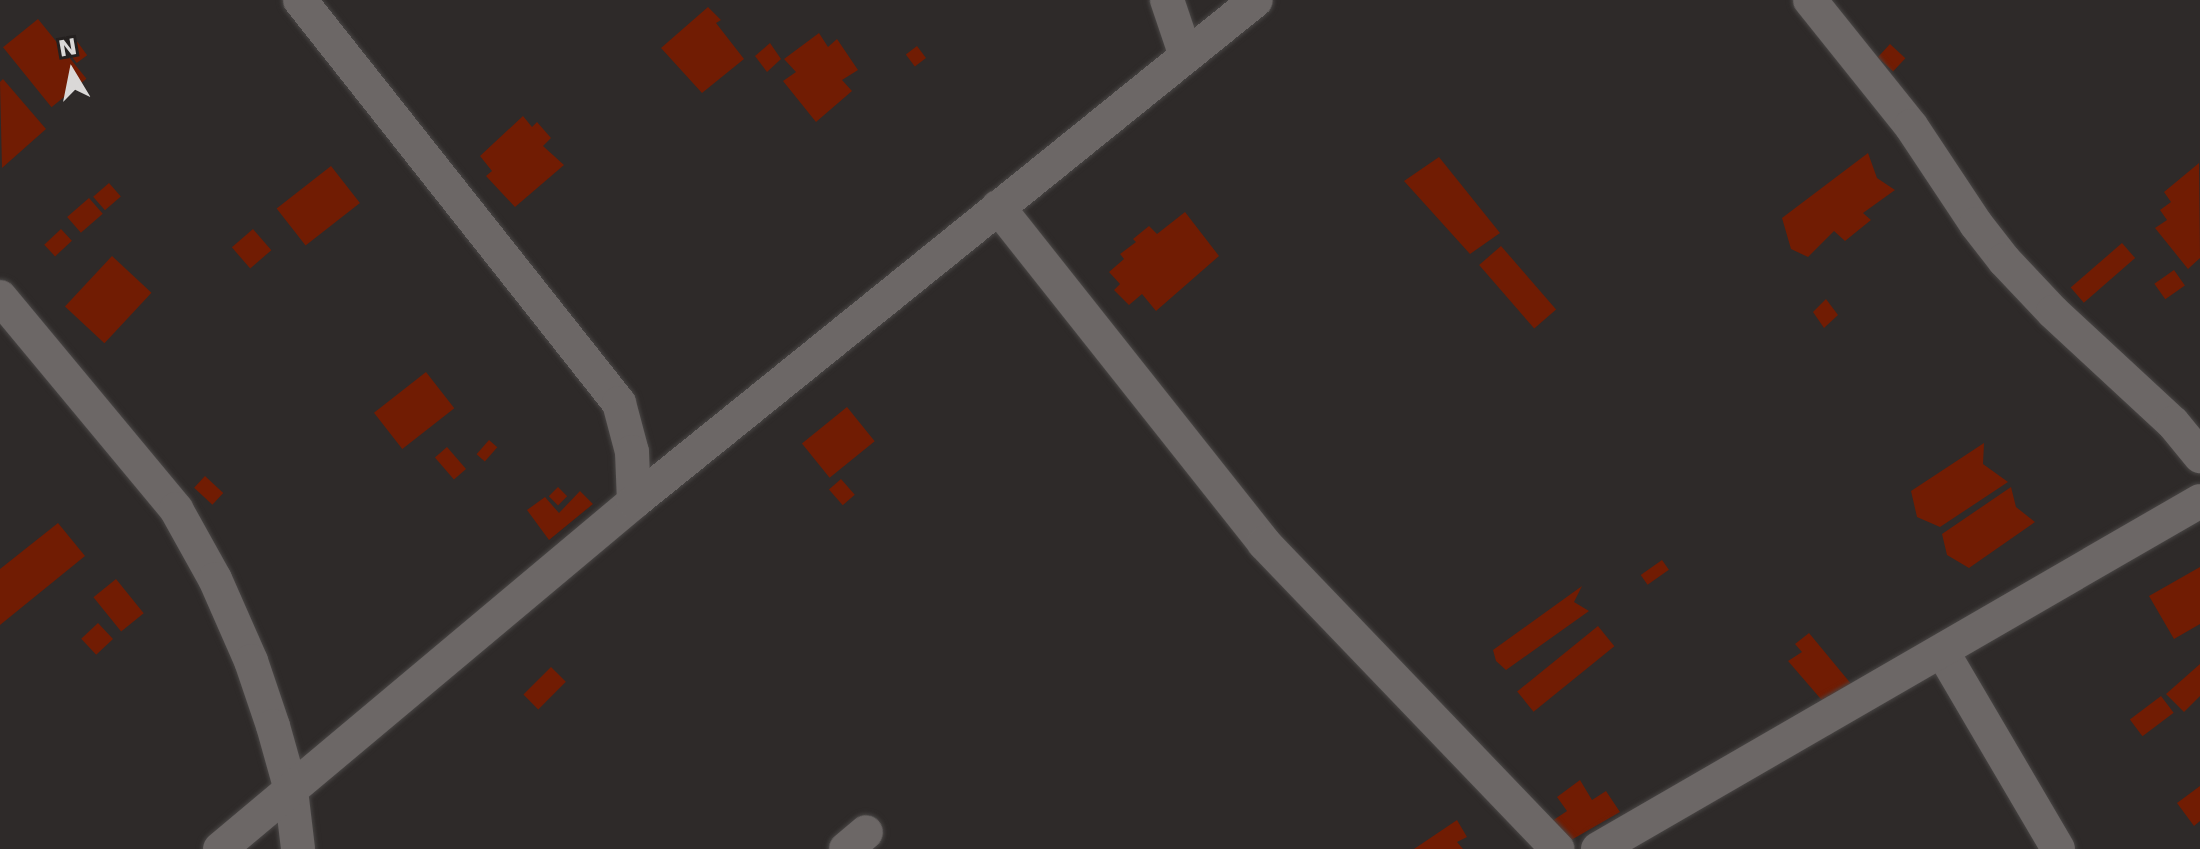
<!DOCTYPE html>
<style>
body{margin:0}
#map{position:relative;width:2200px;height:849px;overflow:hidden;background:#2e2a29;font-family:"DejaVu Sans",sans-serif}
div>[style]{position:absolute}
[style*='--x']{left:calc(var(--x)*1px);top:calc(var(--y)*1px);width:calc(var(--w)*1px);rotate:calc(var(--a)*1deg)}
.building>*{inset:0;background:#711c03;transform-origin:0 0}
.roads{filter:drop-shadow(0 0 2px #494645) drop-shadow(0 0 2px #494645)}
.street>*{height:34px;margin:-17px;padding:0 17px;transform-origin:17px;border-radius:17px;background:#6c6766}
span{translate:-50% -50%;white-space:nowrap;text-align:center;line-height:1.15;-webkit-text-stroke:6px #24201f;paint-order:stroke}
.north{position:absolute;left:32px;top:32px;width:80px;height:80px;-webkit-text-stroke:6px #24201f;paint-order:stroke;rotate:350deg;font-size:22px;font-weight:700;line-height:32px;text-align:center;color:#dad8d7}
.north::after{content:'';display:block;margin:auto;width:28px;height:36px;background:#dad8d7;clip-path:polygon(50% 0,100% 100%,50% 72%,0 100%)}
</style>
<div id="map">
<div class="building">
<i style="clip-path:polygon(708px 7px,721px 20px,716px 23px,744px 59px,702px 93px,661px 48px)"></i>
<i style="left:38px;top:19px;width:77px;height:45px;rotate:51deg"></i>
<i style="clip-path:polygon(819px 33px,828px 47px,837px 39px,858px 70px,842px 80px,852px 91px,816px 122px,783px 81px,796px 72px,784px 59px)"></i>
<i style="left:76px;top:40px;width:19px;height:13px;rotate:54deg"></i>
<i style="clip-path:polygon(770px 43px,781px 59px,767px 72px,755px 56px)"></i>
<i style="left:1890px;top:44px;width:21px;height:18px;rotate:43deg"></i>
<i style="left:917px;top:46px;width:15px;height:14px;rotate:53deg"></i>
<i style="clip-path:polygon(3px 79px,46px 129px,2px 168px,0 82px)"></i>
<i style="clip-path:polygon(523px 116px,532px 127px,537px 122px,551px 138px,543px 146px,564px 165px,515px 207px,486px 176px,492px 171px,480px 156px)"></i>
<i style="clip-path:polygon(1868px 153px,1877px 178px,1895px 190px,1863px 213px,1871px 220px,1845px 241px,1834px 231px,1808px 257px,1791px 249px,1782px 218px)"></i>
<i style="clip-path:polygon(1439px 157px,1500px 233px,1470px 254px,1404px 181px)"></i>
<i style="clip-path:polygon(2199px 163px,2200px 258px,2188px 269px,2155px 228px,2167px 220px,2160px 210px,2171px 202px,2164px 192px)"></i>
<i style="left:331px;top:166px;width:47px;height:69px;rotate:52deg"></i>
<i style="left:109px;top:183px;width:18px;height:21px;rotate:49deg"></i>
<i style="left:89px;top:198px;width:21px;height:29px;rotate:49deg"></i>
<i style="clip-path:polygon(1185px 212px,1219px 256px,1156px 311px,1142px 294px,1129px 305px,1114px 290px,1120px 284px,1109px 272px,1124px 259px,1120px 254px,1136px 242px,1133px 239px,1149px 226px,1157px 234px)"></i>
<i style="left:61px;top:229px;width:16px;height:23px;rotate:47deg"></i>
<i style="left:253px;top:229px;width:28px;height:28px;rotate:49deg"></i>
<i style="left:2122px;top:243px;width:20px;height:68px;rotate:49deg"></i>
<i style="left:1501px;top:246px;width:84px;height:29px;rotate:49deg"></i>
<i style="left:112px;top:256px;width:54px;height:69px;rotate:43deg"></i>
<i style="left:2174px;top:270px;width:19px;height:24px;rotate:55deg"></i>
<i style="clip-path:polygon(1826px 299px,1838px 315px,1824px 328px,1813px 312px)"></i>
<i style="left:426px;top:372px;width:46px;height:66px;rotate:52deg"></i>
<i style="left:847px;top:407px;width:44px;height:58px;rotate:51deg"></i>
<i style="left:489px;top:440px;width:11px;height:19px;rotate:41deg"></i>
<i style="clip-path:polygon(1984px 443px,1983px 464px,2008px 482px,1940px 527px,1917px 517px,1911px 491px)"></i>
<i style="left:447px;top:447px;width:29px;height:16px;rotate:49deg"></i>
<i style="left:205px;top:476px;width:25px;height:16px;rotate:43deg"></i>
<i style="left:841px;top:479px;width:21px;height:16px;rotate:49deg"></i>
<i style="left:558px;top:487px;width:13px;height:13px;rotate:45deg"></i>
<i style="clip-path:polygon(2011px 487px,2016px 507px,2035px 522px,1969px 568px,1947px 555px,1942px 534px)"></i>
<i style="clip-path:polygon(580px 491px,593px 504px,549px 540px,527px 510px,545px 497px,559px 513px)"></i>
<i style="clip-path:polygon(58px 523px,85px 556px,0 625px,0 569px)"></i>
<i style="left:1662px;top:560px;width:12px;height:26px;rotate:55deg"></i>
<i style="clip-path:polygon(2200px 567px,2200px 624px,2174px 639px,2149px 596px)"></i>
<i style="left:116px;top:579px;width:44px;height:29px;rotate:51deg"></i>
<i style="clip-path:polygon(1582px 586px,1574px 602px,1589px 611px,1506px 670px,1496px 661px,1493px 650px)"></i>
<i style="left:98px;top:623px;width:22px;height:23px;rotate:47deg"></i>
<i style="left:1598px;top:626px;width:26px;height:104px;rotate:51deg"></i>
<i style="clip-path:polygon(1809px 633px,1852px 685px,1826px 705px,1788px 661px,1802px 652px,1795px 644px)"></i>
<i style="clip-path:polygon(2200px 664px,2200px 696px,2184px 712px,2166px 694px)"></i>
<i style="left:551px;top:667px;width:21px;height:39px;rotate:45deg"></i>
<i style="left:2161px;top:696px;width:21px;height:39px;rotate:53deg"></i>
<i style="clip-path:polygon(1580px 780px,1592px 800px,1606px 791px,1620px 812px,1566px 843px,1552px 821px,1567px 811px,1557px 797px)"></i>
<i style="clip-path:polygon(2200px 786px,2200px 821px,2194px 826px,2177px 803px)"></i>
<i style="clip-path:polygon(1457px 820px,1467px 837px,1457px 842px,1463px 849px,1414px 849px)"></i>
</div>
<div class="roads">
<div class="street">
<i style="--x:300;--y:0;--w:514;--a:51.64"></i>
<i style="--x:619;--y:403;--w:51;--a:75.1"></i>
<i style="--x:632;--y:452;--w:50;--a:87.7"></i>
<i style="--x:1167;--y:0;--w:59;--a:71.3"></i>
<i style="--x:1810;--y:0;--w:161;--a:51.3"></i>
<i style="--x:1911;--y:126;--w:118;--a:56.4"></i>
<i style="--x:1976;--y:224;--w:46;--a:52.1"></i>
<i style="--x:2004;--y:260;--w:71;--a:46.7"></i>
<i style="--x:2053;--y:312;--w:163;--a:42.8"></i>
<i style="--x:2173;--y:423;--w:43;--a:50.7"></i>
<i style="--x:998;--y:207;--w:429;--a:51.6"></i>
<i style="--x:1264;--y:543;--w:424;--a:46.2"></i>
<i style="--x:0;--y:297;--w:276;--a:50.3"></i>
<i style="--x:176;--y:509;--w:80;--a:60.9"></i>
<i style="--x:215;--y:579;--w:90;--a:66.3"></i>
<i style="--x:251;--y:661;--w:69;--a:71.3"></i>
<i style="--x:273;--y:726;--w:66;--a:74.3"></i>
<i style="--x:291;--y:790;--w:59;--a:83.2"></i>
<i style="--x:1942;--y:651;--w:229;--a:59.6"></i>
<i style="--x:220;--y:849;--w:540;--a:-39.97"></i>
<i style="--x:634;--y:502;--w:799;--a:-38.91"></i>
<i style="--x:846;--y:849;--w:26;--a:-40"></i>
<i style="--x:1598;--y:849;--w:695;--a:-30.03"></i>
</div>
</div>
<div class="north">N</div>
</div>
